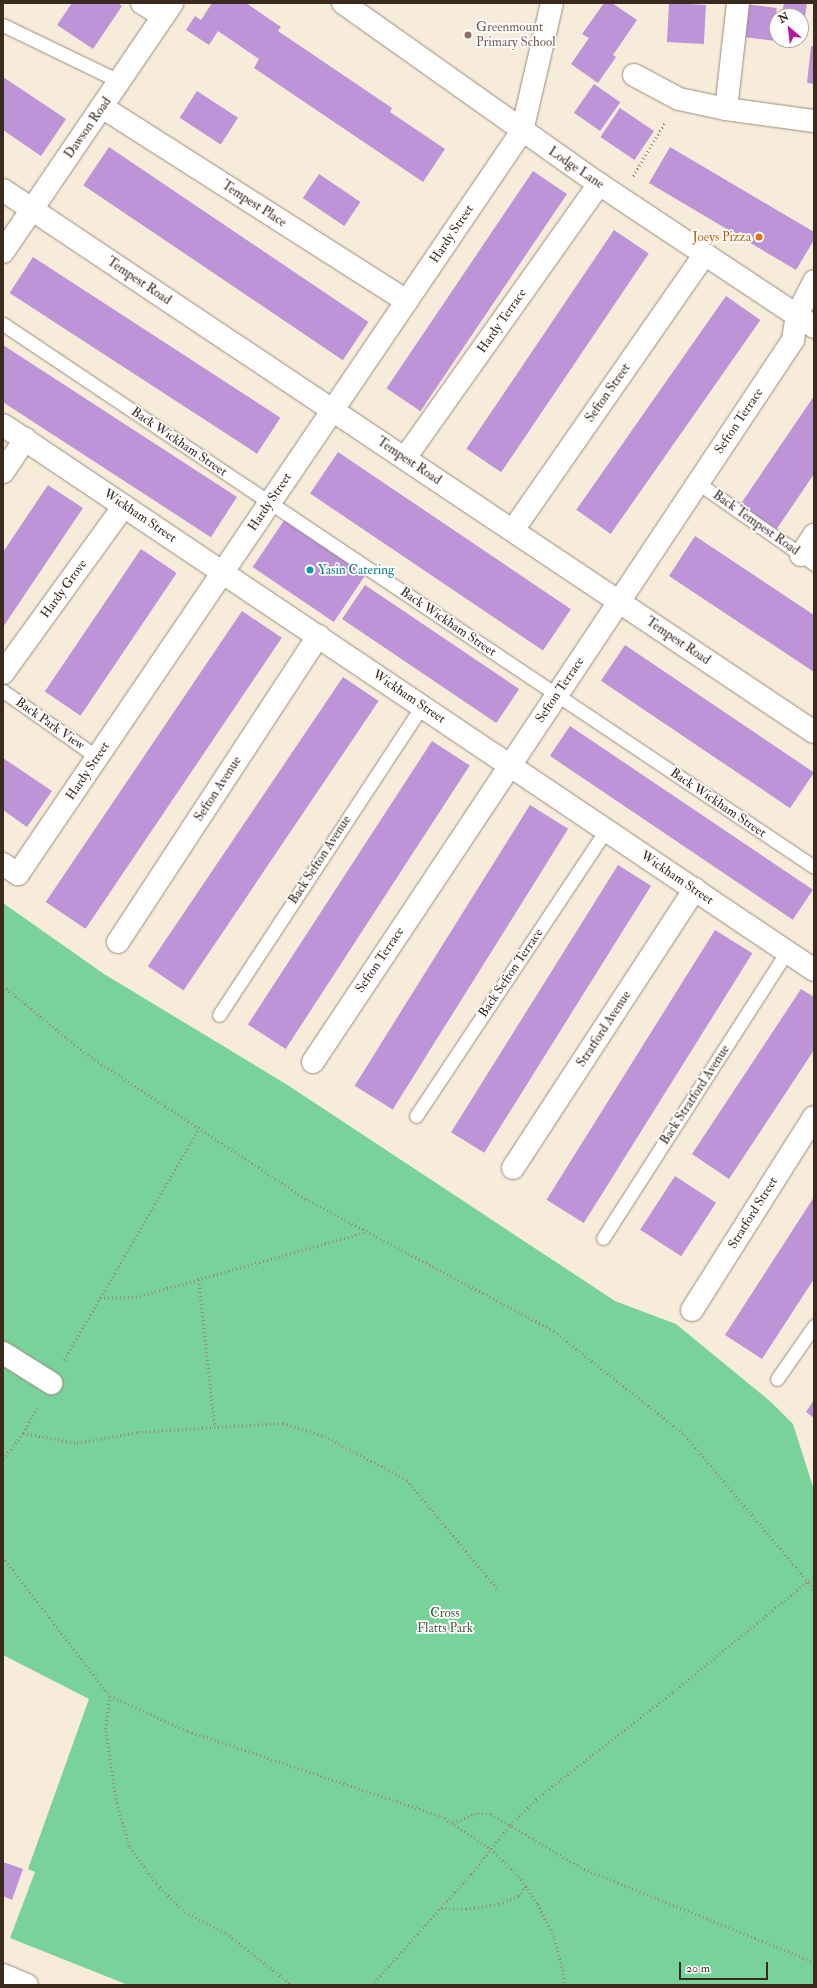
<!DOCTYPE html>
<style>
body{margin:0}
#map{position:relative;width:817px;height:1988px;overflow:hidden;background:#f7ecda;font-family:"IM FELL Double Pica",serif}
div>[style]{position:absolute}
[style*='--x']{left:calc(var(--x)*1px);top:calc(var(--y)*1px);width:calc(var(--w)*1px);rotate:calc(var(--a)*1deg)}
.green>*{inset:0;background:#79d299}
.building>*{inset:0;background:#bd94d8;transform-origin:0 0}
.path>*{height:2.5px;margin-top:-1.25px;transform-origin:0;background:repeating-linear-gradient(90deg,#998b7c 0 1px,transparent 0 4px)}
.roads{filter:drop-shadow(0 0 1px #998b7c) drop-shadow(0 0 1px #998b7c)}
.lane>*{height:13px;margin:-6.5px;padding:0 6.5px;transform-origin:6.5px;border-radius:6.5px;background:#fff}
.street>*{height:22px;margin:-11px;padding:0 11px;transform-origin:11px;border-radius:11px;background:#fff}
.secondary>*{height:22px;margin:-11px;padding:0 11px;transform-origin:11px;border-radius:11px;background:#fff}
.dots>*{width:11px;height:11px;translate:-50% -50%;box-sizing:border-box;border:2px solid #fff;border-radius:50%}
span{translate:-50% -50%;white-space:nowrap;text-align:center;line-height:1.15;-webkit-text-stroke:3.5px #fff;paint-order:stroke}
.education-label{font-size:13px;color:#785e54}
.left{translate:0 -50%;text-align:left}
.street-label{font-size:13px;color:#3b2a1e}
.food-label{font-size:13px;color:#c56008}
.right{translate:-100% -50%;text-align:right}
.culture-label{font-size:13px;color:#0d838f}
.park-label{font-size:13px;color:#4e5c43}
.frame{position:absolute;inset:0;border:4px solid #3b2a1e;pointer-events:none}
.north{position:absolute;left:769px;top:8px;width:40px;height:40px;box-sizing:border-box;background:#fff;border:1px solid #b1aaa5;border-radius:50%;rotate:332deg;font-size:11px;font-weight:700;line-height:16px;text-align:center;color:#3b2a1e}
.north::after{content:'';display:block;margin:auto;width:14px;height:18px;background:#b5179e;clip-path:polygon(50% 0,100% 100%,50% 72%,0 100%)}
.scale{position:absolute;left:679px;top:1962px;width:89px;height:18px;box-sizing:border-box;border:2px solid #3b2a1e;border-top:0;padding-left:5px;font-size:12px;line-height:14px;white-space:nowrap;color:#3b2a1e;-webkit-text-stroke:3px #fff;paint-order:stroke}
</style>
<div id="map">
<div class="green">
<i style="clip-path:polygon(3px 903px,104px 974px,286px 1084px,615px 1301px,676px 1324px,771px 1402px,793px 1424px,814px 1490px,814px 1985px,128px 1985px,10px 1938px,35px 1872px,28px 1869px,89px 1699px,3px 1655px)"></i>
</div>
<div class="building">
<i style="clip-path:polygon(72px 3px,118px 3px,122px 6px,93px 49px,57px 25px)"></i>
<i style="clip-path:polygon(212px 3px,246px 3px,281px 27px,278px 31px,392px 108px,390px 112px,445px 149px,423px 182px,254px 68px,259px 59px,218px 31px,209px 45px,186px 30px,195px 16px,201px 20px)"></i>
<i style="clip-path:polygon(604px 3px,612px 3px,637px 20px,613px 55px,616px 57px,598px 83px,571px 64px,589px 38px,582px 34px)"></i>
<i style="left:669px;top:3px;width:37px;height:39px;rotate:3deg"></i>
<i style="clip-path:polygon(784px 3px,807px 3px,805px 17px,782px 13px)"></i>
<i style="left:745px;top:4px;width:32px;height:33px;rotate:7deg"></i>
<i style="clip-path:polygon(811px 46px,814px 46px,814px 84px,807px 83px)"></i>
<i style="clip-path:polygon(3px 77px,66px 119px,41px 156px,3px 130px)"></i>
<i style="left:594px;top:84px;width:32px;height:35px;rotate:35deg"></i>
<i style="left:197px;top:91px;width:49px;height:32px;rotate:33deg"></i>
<i style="left:620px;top:108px;width:41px;height:35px;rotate:34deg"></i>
<i style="left:109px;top:147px;width:313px;height:46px;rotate:34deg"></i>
<i style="clip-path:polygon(670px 147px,814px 232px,814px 240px,796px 270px,649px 183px)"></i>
<i style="left:533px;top:171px;width:41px;height:262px;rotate:34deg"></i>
<i style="left:319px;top:174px;width:50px;height:29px;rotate:34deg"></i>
<i style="left:614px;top:230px;width:42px;height:264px;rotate:34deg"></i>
<i style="left:33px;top:257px;width:295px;height:43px;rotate:33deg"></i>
<i style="left:726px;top:296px;width:42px;height:261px;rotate:35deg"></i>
<i style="left:3px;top:345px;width:279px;height:48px;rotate:33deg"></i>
<i style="clip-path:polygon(814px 396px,814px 474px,776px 530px,740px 505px)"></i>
<i style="left:338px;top:452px;width:281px;height:50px;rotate:34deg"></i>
<i style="clip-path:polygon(48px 485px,83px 508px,3px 627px,3px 552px)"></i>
<i style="left:285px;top:519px;width:98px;height:58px;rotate:34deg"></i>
<i style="clip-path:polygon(695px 536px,814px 615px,814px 672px,669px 576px)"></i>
<i style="left:141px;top:549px;width:43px;height:172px;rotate:34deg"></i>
<i style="left:365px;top:585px;width:186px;height:41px;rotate:34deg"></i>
<i style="left:242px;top:611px;width:48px;height:351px;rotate:34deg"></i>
<i style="left:625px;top:645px;width:228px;height:43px;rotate:34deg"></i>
<i style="left:343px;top:677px;width:43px;height:349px;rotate:34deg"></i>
<i style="left:570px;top:726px;width:293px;height:36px;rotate:34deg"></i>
<i style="left:432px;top:741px;width:45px;height:338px;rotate:33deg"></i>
<i style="clip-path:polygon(3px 758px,52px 791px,27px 827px,3px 810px)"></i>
<i style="left:530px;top:805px;width:45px;height:331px;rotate:32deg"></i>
<i style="left:618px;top:865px;width:39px;height:315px;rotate:32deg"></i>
<i style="left:715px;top:930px;width:44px;height:318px;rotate:32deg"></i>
<i style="clip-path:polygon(801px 989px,814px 997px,814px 1050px,729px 1179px,692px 1154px)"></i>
<i style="left:675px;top:1176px;width:49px;height:64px;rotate:33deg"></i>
<i style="clip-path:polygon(814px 1197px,814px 1279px,762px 1359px,725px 1335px)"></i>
<i style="clip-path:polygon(814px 1400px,814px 1418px,806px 1412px)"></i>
<i style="clip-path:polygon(3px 1862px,23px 1869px,12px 1900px,3px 1896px)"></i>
</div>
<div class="path">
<i style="--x:633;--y:176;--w:63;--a:-59.3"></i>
<i style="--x:3;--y:986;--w:109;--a:39.1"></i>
<i style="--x:88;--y:1055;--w:261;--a:33.4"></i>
<i style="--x:306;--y:1199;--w:281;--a:28"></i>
<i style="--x:554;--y:1331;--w:167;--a:38.4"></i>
<i style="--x:685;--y:1435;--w:201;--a:50"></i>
<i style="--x:199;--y:1280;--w:148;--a:83.8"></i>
<i style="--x:100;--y:1298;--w:36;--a:-2"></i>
<i style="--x:136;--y:1297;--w:239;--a:-15.8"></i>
<i style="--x:64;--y:1360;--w:268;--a:-59.8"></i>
<i style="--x:23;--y:1433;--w:55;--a:10.5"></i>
<i style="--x:77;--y:1443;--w:62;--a:-10.2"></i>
<i style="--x:138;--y:1432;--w:145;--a:-3.6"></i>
<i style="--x:283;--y:1423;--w:44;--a:17.2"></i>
<i style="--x:325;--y:1436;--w:93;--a:28.2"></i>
<i style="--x:407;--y:1480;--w:144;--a:50.3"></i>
<i style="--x:3;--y:1459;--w:33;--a:-52"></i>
<i style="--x:23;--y:1433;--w:31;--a:-61"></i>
<i style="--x:3;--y:1557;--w:175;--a:52.4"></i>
<i style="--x:110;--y:1696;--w:85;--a:24.2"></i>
<i style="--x:188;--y:1731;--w:267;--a:18.6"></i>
<i style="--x:441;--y:1816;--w:60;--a:33.4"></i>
<i style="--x:491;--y:1849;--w:39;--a:44"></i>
<i style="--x:519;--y:1876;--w:34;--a:56"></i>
<i style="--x:538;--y:1904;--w:39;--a:64"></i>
<i style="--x:555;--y:1939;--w:36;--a:76"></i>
<i style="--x:564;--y:1974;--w:11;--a:90"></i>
<i style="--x:110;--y:1696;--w:35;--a:97"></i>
<i style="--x:106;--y:1731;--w:73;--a:81.3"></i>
<i style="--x:117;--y:1803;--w:46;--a:73.5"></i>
<i style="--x:130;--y:1847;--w:46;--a:53.9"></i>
<i style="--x:157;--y:1884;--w:40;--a:45"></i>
<i style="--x:185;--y:1912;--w:46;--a:27.1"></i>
<i style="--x:226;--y:1933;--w:84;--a:38.2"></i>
<i style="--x:453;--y:1823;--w:23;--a:-23"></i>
<i style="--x:474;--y:1814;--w:17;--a:0"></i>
<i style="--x:491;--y:1814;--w:108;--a:30.6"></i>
<i style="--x:584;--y:1869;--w:248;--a:22"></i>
<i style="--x:441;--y:1909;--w:25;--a:0"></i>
<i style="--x:466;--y:1909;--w:33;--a:-9"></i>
<i style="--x:499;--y:1904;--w:21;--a:-23"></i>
<i style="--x:518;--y:1896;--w:13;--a:-51"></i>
<i style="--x:372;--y:1985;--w:149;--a:-48.3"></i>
<i style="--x:471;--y:1874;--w:63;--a:-51.5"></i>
<i style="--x:510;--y:1825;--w:37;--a:-45"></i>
<i style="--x:536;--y:1799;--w:174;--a:-38"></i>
<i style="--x:673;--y:1692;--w:183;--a:-39.4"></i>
</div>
<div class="roads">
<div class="lane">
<i style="--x:3;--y:25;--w:129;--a:25.8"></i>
<i style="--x:3;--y:324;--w:976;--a:33.8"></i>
<i style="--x:698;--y:483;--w:141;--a:34.9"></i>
<i style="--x:3;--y:691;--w:115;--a:35.1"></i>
<i style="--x:219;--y:1015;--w:370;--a:-56.7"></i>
<i style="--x:416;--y:1116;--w:343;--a:-56.4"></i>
<i style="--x:603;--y:1238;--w:341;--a:-57.3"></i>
<i style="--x:777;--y:1379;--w:65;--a:-55.1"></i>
</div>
<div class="street">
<i style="--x:142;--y:3;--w:25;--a:32"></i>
<i style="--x:343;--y:3;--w:314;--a:35.3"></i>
<i style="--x:599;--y:184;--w:258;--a:33.6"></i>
<i style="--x:634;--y:75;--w:51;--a:28.1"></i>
<i style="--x:679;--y:99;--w:48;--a:12"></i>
<i style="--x:726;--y:109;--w:89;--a:7.8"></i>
<i style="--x:102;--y:107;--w:361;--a:32.5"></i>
<i style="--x:726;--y:109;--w:107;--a:-83.5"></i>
<i style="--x:3;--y:252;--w:301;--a:-55.8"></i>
<i style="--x:3;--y:425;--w:977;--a:33.9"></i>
<i style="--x:405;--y:458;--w:336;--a:-54.7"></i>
<i style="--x:3;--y:472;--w:40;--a:-56"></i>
<i style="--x:513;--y:530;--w:335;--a:-55.2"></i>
<i style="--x:801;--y:555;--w:24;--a:-57"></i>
<i style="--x:3;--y:673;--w:206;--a:-54.1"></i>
<i style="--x:3;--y:864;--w:18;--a:34"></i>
<i style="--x:18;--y:874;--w:898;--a:-55.85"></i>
<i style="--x:522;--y:131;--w:131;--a:-76.8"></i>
<i style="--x:118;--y:942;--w:366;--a:-56.8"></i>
<i style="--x:313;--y:1062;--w:867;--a:-56.38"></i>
<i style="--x:793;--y:340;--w:25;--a:-81"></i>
<i style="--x:797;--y:315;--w:38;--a:-63"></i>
<i style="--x:513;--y:1168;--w:333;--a:-56.9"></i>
<i style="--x:692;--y:1310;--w:228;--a:-57.7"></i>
<i style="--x:3;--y:1353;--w:57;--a:32"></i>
<i style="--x:3;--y:1975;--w:26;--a:23"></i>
</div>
<div class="secondary">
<i style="--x:3;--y:190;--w:975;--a:33.76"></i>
</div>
</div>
<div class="dots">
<i style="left:468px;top:35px;background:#8d6e63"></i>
<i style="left:759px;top:237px;background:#e8710a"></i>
<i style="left:310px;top:570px;background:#0f9aa8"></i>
</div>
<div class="education-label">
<span class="left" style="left:476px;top:35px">Greenmount<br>Primary School</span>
</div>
<div class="street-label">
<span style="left:88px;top:128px;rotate:-55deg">Dawson Road</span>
<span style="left:576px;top:168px;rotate:34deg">Lodge Lane</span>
<span style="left:254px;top:204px;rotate:33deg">Tempest Place</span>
<span style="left:452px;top:234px;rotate:-56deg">Hardy Street</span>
<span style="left:139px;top:281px;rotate:34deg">Tempest Road</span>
<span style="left:502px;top:321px;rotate:-55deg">Hardy Terrace</span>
<span style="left:608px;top:393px;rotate:-55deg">Sefton Street</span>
<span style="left:739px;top:421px;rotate:-56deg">Sefton Terrace</span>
<span style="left:179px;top:442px;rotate:34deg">Back Wickham Street</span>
<span style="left:409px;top:461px;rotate:34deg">Tempest Road</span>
<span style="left:270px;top:502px;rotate:-56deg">Hardy Street</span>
<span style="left:140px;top:516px;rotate:34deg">Wickham Street</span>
<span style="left:756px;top:523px;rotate:35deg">Back Tempest Road</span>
<span style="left:64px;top:589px;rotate:-54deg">Hardy Grove</span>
<span style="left:448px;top:622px;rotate:34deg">Back Wickham Street</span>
<span style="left:678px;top:641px;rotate:34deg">Tempest Road</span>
<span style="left:560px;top:690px;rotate:-56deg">Sefton Terrace</span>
<span style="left:409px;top:697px;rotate:34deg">Wickham Street</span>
<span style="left:50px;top:724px;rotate:35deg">Back Park View</span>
<span style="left:88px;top:771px;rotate:-56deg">Hardy Street</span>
<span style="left:218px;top:789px;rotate:-57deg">Sefton Avenue</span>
<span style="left:718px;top:803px;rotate:34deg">Back Wickham Street</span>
<span style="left:320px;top:860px;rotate:-57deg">Back Sefton Avenue</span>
<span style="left:677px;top:878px;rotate:34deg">Wickham Street</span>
<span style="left:380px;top:960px;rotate:-56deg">Sefton Terrace</span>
<span style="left:511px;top:973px;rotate:-56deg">Back Sefton Terrace</span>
<span style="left:604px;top:1029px;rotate:-57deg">Stratford Avenue</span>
<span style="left:695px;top:1095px;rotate:-57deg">Back Stratford Avenue</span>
<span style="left:753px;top:1213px;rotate:-58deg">Stratford Street</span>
</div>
<div class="food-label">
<span class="right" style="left:751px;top:237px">Joeys Pizza</span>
</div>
<div class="culture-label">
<span class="left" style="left:318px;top:570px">Yasin Catering</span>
</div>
<div class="park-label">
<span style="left:445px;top:1621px">Cross<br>Flatts Park</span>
</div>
<div class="frame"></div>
<div class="north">N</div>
<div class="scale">20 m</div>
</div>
